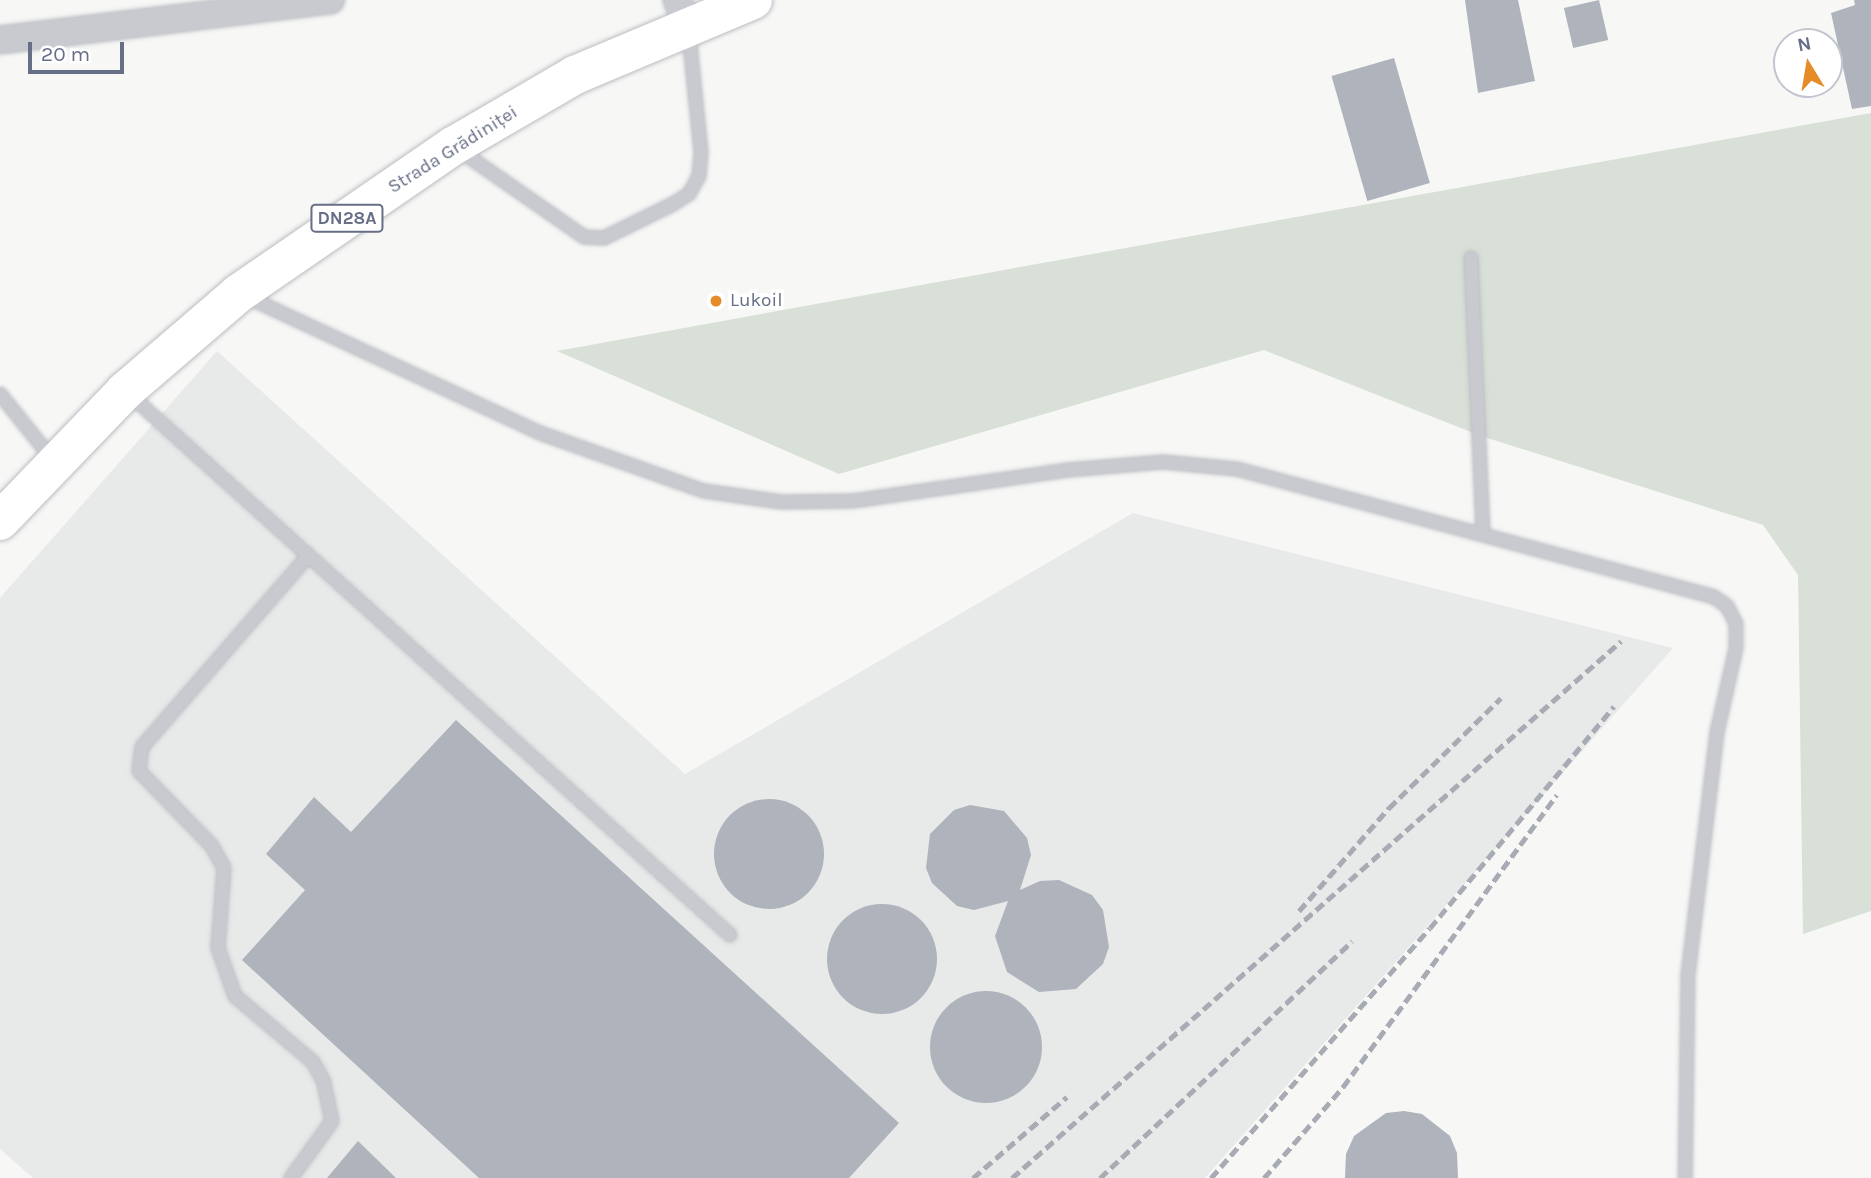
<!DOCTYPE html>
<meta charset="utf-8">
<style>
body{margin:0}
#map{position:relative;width:1871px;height:1178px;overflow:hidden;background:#f7f8f6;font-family:Karla,sans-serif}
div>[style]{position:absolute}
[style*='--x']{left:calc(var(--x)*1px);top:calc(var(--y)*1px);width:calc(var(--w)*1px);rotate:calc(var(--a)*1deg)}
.built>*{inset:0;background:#e8e9e9}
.green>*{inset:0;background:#d8e0d7}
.building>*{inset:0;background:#aeb3bc;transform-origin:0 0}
.round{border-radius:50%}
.roads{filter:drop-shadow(0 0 2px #bbbdc2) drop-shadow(0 0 2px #bbbdc2)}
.lane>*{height:12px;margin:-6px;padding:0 6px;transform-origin:6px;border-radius:6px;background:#c9cacf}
.street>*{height:26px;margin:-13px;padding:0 13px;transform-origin:13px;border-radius:13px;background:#c9cacf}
.primary>*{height:38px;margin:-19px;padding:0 19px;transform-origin:19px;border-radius:19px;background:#fff}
.rail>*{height:5px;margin-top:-2.5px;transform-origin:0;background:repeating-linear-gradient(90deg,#a8abb3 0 10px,transparent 0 15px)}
.dots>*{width:19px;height:19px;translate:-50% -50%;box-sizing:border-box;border:4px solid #fff;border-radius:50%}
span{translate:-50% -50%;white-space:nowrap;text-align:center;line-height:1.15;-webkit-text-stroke:7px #fff;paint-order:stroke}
.shield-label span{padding:2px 5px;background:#fff;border:2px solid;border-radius:5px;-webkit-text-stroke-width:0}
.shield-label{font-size:18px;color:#676f87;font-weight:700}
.street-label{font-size:19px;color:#676f87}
.poi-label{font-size:19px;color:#676f87}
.left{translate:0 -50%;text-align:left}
.north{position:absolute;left:1773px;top:28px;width:70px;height:70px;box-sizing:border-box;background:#fff;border:2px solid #c2c5cf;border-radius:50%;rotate:349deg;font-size:19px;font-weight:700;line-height:28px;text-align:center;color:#676f87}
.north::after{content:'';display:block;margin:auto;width:24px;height:32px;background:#e58b28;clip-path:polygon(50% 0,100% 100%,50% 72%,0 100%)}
.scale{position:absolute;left:28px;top:42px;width:96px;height:32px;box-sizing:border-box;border:4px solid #676f87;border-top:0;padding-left:9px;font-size:21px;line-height:24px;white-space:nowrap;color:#676f87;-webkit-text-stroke:5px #fff;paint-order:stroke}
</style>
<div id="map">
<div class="built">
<i style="clip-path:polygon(217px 351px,685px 774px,1133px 513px,1673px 648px,1205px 1178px,33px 1178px,0 1149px,0 598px)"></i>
</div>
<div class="green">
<i style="clip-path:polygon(1871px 113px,1871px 911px,1803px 934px,1798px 575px,1763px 525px,1481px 436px,1264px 350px,839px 474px,557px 351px)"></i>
</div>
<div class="building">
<i style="clip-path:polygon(1465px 0,1518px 0,1535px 81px,1478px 93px)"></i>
<i style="left:1599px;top:0;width:41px;height:36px;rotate:77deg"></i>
<i style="clip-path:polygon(1854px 0,1871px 0,1871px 106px,1852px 109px,1831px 13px,1855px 5px)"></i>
<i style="left:1394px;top:58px;width:130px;height:65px;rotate:74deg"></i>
<i style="clip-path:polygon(456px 720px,899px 1123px,849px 1178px,479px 1178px,242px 960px,305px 890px,266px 854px,314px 797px,351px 832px)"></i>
<i class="round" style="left:714px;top:799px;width:110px;height:110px"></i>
<i style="clip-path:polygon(970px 805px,1004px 811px,1027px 838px,1031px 855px,1020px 890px,1040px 881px,1059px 880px,1092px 895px,1103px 910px,1109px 947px,1103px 964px,1076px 989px,1039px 992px,1007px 972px,995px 936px,1008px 901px,974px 910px,957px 906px,932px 883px,926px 868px,930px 834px,954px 810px)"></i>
<i class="round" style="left:827px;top:904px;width:110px;height:110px"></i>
<i class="round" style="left:930px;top:991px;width:112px;height:112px"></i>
<i style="clip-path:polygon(1404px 1111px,1422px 1114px,1450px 1136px,1457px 1153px,1458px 1178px,1345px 1178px,1346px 1154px,1354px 1136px,1386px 1113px)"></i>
<i style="clip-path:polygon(358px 1141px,396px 1178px,327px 1178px)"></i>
</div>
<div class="roads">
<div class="lane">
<i style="--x:459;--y:150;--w:152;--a:34.8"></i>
<i style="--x:584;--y:237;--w:20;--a:3"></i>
<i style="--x:604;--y:238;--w:77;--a:-26.2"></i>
<i style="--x:673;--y:204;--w:19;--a:-32"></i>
<i style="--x:689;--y:194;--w:21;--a:-61"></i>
<i style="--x:699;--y:176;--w:24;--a:-85"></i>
<i style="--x:701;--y:152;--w:120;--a:-95.8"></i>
<i style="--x:1471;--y:258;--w:274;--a:87.5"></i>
<i style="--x:245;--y:296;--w:325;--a:24.9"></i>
<i style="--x:540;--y:433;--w:174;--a:19.5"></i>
<i style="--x:704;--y:491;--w:78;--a:8.1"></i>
<i style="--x:781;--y:502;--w:72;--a:-0.8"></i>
<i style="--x:853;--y:501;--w:217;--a:-8.2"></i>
<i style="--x:1068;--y:470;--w:95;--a:-4.8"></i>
<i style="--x:1163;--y:462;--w:74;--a:5.4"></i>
<i style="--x:1237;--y:469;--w:494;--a:15"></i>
<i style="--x:1714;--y:597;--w:16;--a:35"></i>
<i style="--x:1727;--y:606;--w:20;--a:63"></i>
<i style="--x:1736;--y:624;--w:24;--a:90"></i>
<i style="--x:1736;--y:648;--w:86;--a:102.7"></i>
<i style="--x:1717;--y:732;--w:244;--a:96.8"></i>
<i style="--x:1688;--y:974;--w:204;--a:90.8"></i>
<i style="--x:128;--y:393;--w:810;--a:42"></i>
<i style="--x:0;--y:394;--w:85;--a:51.2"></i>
<i style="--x:291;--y:1178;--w:70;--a:-54.3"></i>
<i style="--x:332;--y:1121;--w:40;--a:-102"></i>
<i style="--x:324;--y:1082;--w:23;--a:-119"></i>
<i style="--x:313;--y:1062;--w:102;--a:-139.8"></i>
<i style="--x:235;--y:996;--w:51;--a:-109.5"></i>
<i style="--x:218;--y:948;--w:80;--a:-85.7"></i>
<i style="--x:224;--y:868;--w:26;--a:-119"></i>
<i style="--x:211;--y:845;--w:103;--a:-134.2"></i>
<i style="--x:139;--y:771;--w:24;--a:-83"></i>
<i style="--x:142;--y:747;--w:254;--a:-49"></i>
</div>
<div class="street">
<i style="--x:677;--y:0;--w:27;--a:66"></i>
<i style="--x:0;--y:40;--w:333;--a:-6.9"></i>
</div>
<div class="primary">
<i style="--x:0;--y:521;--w:180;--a:-46.1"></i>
<i style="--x:125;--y:391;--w:150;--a:-40.7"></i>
<i style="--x:239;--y:293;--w:260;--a:-34.5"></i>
<i style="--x:453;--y:146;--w:141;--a:-30.2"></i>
<i style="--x:575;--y:75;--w:193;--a:-22.8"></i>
</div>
</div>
<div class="rail">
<i style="--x:1299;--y:911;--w:137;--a:-48.9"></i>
<i style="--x:1389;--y:808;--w:157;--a:-44.5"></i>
<i style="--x:973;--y:1178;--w:124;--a:-40.8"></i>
<i style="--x:1012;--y:1178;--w:812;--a:-41.4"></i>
<i style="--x:1100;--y:1178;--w:346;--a:-43.2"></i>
<i style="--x:1211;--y:1178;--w:332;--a:-48.8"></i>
<i style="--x:1430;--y:928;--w:288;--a:-50.3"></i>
<i style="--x:1264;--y:1178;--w:121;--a:-49"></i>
<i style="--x:1343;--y:1087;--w:362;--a:-53.8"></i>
</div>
<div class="dots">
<i style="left:716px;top:301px;background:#e58b28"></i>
</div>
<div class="shield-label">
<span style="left:347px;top:218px">DN28A</span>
</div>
<div class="street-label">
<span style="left:453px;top:150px;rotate:-32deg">Strada Grădiniței</span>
</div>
<div class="poi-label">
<span class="left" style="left:730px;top:301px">Lukoil</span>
</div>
<div class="north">N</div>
<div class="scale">20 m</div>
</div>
